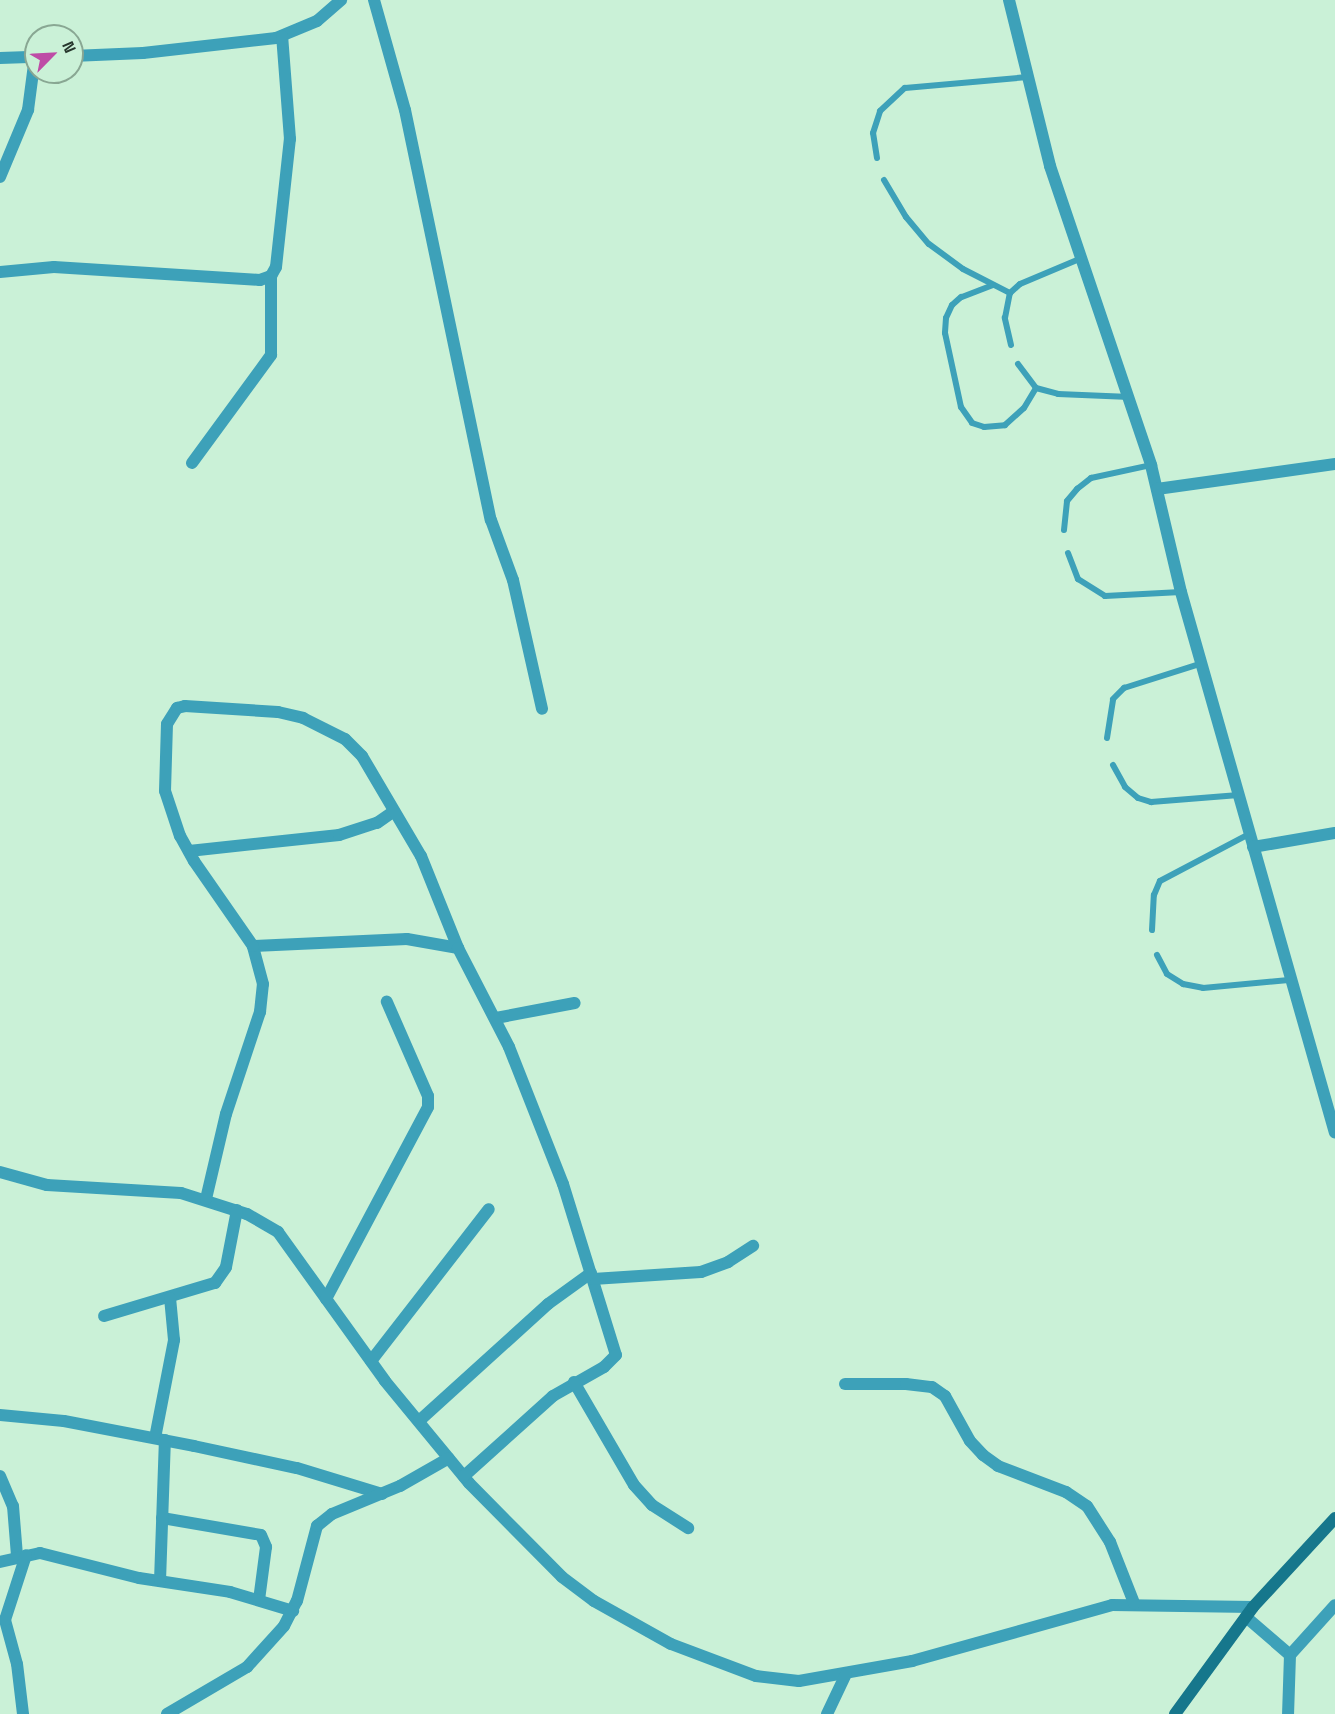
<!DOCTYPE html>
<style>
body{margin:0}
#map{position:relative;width:1335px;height:1714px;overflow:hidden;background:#caf1d7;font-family:"Space Grotesk",sans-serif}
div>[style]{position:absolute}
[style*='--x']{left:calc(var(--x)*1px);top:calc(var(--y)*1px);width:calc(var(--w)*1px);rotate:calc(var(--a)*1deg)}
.lane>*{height:6px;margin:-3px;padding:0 3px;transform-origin:3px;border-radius:3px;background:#3da1b9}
.street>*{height:12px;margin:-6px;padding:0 6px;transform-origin:6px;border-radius:6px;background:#3da1b9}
.secondary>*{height:12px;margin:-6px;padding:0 6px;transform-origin:6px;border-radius:6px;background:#16778c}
span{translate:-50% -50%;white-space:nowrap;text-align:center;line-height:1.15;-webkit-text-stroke:4.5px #caf1d7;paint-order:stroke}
.north{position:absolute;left:24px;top:24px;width:60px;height:60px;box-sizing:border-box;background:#caf1d7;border:2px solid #89a793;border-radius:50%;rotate:66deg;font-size:16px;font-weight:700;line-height:24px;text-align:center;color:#27372d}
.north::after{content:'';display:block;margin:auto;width:21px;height:27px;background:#be4ca6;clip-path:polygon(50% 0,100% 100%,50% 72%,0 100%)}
</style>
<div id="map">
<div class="lane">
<i style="--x:877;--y:158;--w:25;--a:-99"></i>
<i style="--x:873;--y:133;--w:23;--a:-72"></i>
<i style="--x:880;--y:111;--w:34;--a:-43"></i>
<i style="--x:905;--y:88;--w:123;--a:-5.1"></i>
<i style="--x:884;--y:180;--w:43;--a:59.3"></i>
<i style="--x:906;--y:217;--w:35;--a:50"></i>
<i style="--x:929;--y:244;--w:42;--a:36.3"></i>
<i style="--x:963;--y:269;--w:53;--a:27.1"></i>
<i style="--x:993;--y:285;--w:34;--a:159"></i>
<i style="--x:961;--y:297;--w:12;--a:138"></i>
<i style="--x:952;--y:305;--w:14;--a:115"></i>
<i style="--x:946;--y:318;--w:15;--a:94"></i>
<i style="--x:945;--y:333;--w:76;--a:77.8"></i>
<i style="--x:961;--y:407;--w:19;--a:55"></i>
<i style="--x:972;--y:423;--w:13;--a:18"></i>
<i style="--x:984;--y:427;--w:21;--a:-5"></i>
<i style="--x:1005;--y:425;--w:25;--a:-42"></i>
<i style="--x:1024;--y:408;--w:23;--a:-59"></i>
<i style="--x:1011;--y:345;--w:28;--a:-103"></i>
<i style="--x:1005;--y:318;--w:25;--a:-79"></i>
<i style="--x:1010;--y:293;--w:13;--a:-42"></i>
<i style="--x:1020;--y:284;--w:67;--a:-22.8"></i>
<i style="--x:1018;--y:364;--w:30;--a:53"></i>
<i style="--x:1036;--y:388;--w:23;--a:15"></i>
<i style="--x:1058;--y:394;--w:72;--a:2.4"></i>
<i style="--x:1064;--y:530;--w:29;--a:-84"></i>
<i style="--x:1067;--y:501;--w:16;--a:-50"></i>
<i style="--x:1077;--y:489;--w:18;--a:-38"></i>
<i style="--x:1091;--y:478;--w:61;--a:-12.2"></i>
<i style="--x:1068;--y:553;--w:28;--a:69"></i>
<i style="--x:1078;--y:579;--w:32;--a:32"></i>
<i style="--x:1105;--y:596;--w:76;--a:-3"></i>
<i style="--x:1107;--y:738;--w:39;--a:-81"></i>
<i style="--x:1113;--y:699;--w:16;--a:-45"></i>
<i style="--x:1124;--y:688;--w:83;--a:-17.6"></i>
<i style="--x:1113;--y:765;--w:25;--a:61"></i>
<i style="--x:1125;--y:787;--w:17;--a:40"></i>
<i style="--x:1138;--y:798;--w:14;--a:17"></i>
<i style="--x:1151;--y:802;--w:88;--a:-4.5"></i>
<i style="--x:1152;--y:930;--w:35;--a:-87"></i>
<i style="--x:1154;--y:895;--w:15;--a:-67"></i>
<i style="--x:1160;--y:881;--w:101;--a:-27.8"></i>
<i style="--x:1157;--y:955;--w:21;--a:62"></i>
<i style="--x:1167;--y:974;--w:19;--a:32"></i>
<i style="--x:1183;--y:984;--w:20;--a:11"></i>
<i style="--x:1203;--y:988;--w:86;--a:-5.3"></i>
</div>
<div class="street">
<i style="--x:374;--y:0;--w:114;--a:74.3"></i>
<i style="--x:405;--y:110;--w:419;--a:78.2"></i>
<i style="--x:491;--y:520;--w:64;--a:69.9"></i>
<i style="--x:513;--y:580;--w:132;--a:77.3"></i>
<i style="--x:1009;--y:0;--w:171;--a:76.1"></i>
<i style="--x:1050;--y:166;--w:316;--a:71.3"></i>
<i style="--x:1151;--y:465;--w:130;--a:76.7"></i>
<i style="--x:1181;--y:592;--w:562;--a:74.11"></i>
<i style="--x:72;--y:56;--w:71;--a:-2.4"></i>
<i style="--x:143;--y:53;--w:134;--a:-6.4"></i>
<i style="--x:276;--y:38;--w:44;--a:-22.5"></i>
<i style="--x:317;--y:21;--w:32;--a:-41"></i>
<i style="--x:0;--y:58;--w:36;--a:-2"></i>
<i style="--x:0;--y:177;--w:73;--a:-67.3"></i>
<i style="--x:28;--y:110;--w:53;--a:-82.5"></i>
<i style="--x:0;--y:272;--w:54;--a:-5.3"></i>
<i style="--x:54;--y:267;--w:206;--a:3.6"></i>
<i style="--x:260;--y:280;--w:12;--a:-20"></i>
<i style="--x:271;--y:276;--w:10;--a:-61"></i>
<i style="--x:276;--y:267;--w:129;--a:-83.8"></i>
<i style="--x:290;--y:139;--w:103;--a:-94.4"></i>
<i style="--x:192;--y:463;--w:134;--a:-53.8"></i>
<i style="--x:271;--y:355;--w:79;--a:-90"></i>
<i style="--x:1157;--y:489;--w:180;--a:-8"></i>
<i style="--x:1253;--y:847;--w:83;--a:-9.7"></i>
<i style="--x:189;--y:851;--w:151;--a:-6.1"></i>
<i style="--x:339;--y:835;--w:40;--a:-18"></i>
<i style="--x:377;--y:823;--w:19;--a:-35"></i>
<i style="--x:253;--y:946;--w:154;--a:-2.6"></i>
<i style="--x:407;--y:939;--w:52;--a:10"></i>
<i style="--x:496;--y:1018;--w:80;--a:-10.8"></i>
<i style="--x:0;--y:1172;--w:49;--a:15.5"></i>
<i style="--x:47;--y:1185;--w:134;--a:3.4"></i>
<i style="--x:181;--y:1193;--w:69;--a:17.7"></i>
<i style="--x:247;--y:1214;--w:36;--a:30"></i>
<i style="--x:278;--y:1232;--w:183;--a:54.3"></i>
<i style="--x:385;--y:1381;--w:132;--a:50.5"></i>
<i style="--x:469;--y:1483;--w:132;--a:45.3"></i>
<i style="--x:562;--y:1577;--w:40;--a:37"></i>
<i style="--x:594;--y:1601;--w:88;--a:29.2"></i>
<i style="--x:671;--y:1644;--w:91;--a:20.6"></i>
<i style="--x:756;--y:1676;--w:43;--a:6.6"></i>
<i style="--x:799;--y:1681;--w:115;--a:-10"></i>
<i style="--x:912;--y:1661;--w:208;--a:-15.6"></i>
<i style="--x:1112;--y:1605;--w:141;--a:0.8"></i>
<i style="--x:206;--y:1199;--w:87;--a:-76.8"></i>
<i style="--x:226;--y:1114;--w:108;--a:-71.6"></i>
<i style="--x:260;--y:1012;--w:28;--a:-84"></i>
<i style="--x:263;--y:984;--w:39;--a:-105"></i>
<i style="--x:253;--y:946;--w:103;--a:-124.8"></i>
<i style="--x:194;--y:861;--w:29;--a:-119"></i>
<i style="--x:180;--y:836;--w:47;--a:-108.4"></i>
<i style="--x:165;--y:791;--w:67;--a:-88.3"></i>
<i style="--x:167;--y:724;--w:19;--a:-58"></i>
<i style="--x:177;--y:708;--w:8;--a:-14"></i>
<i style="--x:185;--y:706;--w:93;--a:3.7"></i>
<i style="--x:278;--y:712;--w:26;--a:13"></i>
<i style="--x:303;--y:718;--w:47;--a:26.6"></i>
<i style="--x:345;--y:739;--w:24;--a:45"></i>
<i style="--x:362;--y:756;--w:116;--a:59.5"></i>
<i style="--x:421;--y:856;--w:99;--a:68.1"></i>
<i style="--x:458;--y:948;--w:111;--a:62.7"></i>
<i style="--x:509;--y:1047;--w:147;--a:68.5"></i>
<i style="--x:563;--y:1184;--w:179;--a:72.8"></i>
<i style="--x:616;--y:1355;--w:17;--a:135"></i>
<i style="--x:604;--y:1367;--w:59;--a:150.4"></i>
<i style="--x:553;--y:1396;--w:120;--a:138"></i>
<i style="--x:593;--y:1279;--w:108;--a:-3.7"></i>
<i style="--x:701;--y:1272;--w:29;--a:-20"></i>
<i style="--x:728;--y:1262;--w:30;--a:-33"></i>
<i style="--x:326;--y:1299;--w:217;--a:-62"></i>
<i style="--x:428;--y:1107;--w:11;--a:-90"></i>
<i style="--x:428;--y:1096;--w:103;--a:-113.6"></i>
<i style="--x:104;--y:1316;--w:116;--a:-16.6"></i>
<i style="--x:215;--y:1283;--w:19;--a:-55"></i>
<i style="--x:226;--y:1267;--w:58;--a:-79.1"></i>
<i style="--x:371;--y:1361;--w:192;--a:-52.2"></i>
<i style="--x:574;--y:1382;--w:119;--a:59.8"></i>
<i style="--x:634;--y:1485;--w:27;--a:48"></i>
<i style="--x:652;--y:1505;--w:43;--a:32.6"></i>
<i style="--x:845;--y:1384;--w:61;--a:0"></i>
<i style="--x:906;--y:1384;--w:26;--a:7"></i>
<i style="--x:932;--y:1387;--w:16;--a:35"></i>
<i style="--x:945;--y:1396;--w:51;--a:60.9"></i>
<i style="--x:970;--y:1441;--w:19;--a:47"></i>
<i style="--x:983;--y:1455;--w:19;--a:36"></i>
<i style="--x:998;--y:1466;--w:73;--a:20.9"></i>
<i style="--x:1066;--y:1492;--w:25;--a:34"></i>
<i style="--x:1087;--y:1506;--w:43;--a:57.4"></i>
<i style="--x:1110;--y:1542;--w:66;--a:68.5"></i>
<i style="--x:0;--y:1415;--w:64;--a:5.4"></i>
<i style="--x:64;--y:1421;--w:132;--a:10.9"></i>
<i style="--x:194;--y:1446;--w:105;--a:12.1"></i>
<i style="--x:297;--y:1468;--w:89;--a:17"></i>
<i style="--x:419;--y:1421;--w:174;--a:-42.2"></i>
<i style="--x:548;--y:1304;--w:53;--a:-35.8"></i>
<i style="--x:155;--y:1438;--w:100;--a:-79"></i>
<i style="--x:174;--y:1340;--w:42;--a:-95.4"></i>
<i style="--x:0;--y:1476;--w:33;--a:67"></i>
<i style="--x:13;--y:1506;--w:50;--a:85.4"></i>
<i style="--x:162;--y:1518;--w:100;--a:9.7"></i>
<i style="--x:261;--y:1535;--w:13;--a:67"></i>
<i style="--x:266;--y:1547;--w:53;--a:97.5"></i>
<i style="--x:0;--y:1562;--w:41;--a:-12.7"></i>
<i style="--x:40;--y:1553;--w:102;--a:14.2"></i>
<i style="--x:139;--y:1578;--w:92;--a:8.7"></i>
<i style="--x:230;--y:1592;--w:66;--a:16.8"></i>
<i style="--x:160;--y:1581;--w:141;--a:-88"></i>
<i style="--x:1246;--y:1617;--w:58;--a:40.8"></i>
<i style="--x:1290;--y:1655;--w:59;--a:91.9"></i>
<i style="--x:1290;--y:1655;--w:67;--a:-48"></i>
<i style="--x:23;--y:1714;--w:50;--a:-96.8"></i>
<i style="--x:17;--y:1664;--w:46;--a:-105.3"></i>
<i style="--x:5;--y:1620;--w:68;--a:-72.1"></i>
<i style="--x:167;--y:1714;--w:93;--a:-30.4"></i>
<i style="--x:247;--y:1667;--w:55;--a:-47.9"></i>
<i style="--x:284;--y:1626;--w:28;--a:-63"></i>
<i style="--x:297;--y:1601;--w:78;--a:-75.1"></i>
<i style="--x:317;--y:1526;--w:19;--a:-39"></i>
<i style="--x:332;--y:1514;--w:74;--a:-22.4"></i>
<i style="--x:400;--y:1486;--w:56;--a:-29.7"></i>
<i style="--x:827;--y:1714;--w:44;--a:-64.6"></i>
</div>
<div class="secondary">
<i style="--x:1175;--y:1714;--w:132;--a:-53.9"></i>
<i style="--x:1253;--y:1607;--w:121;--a:-47.3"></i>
</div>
<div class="north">N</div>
</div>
